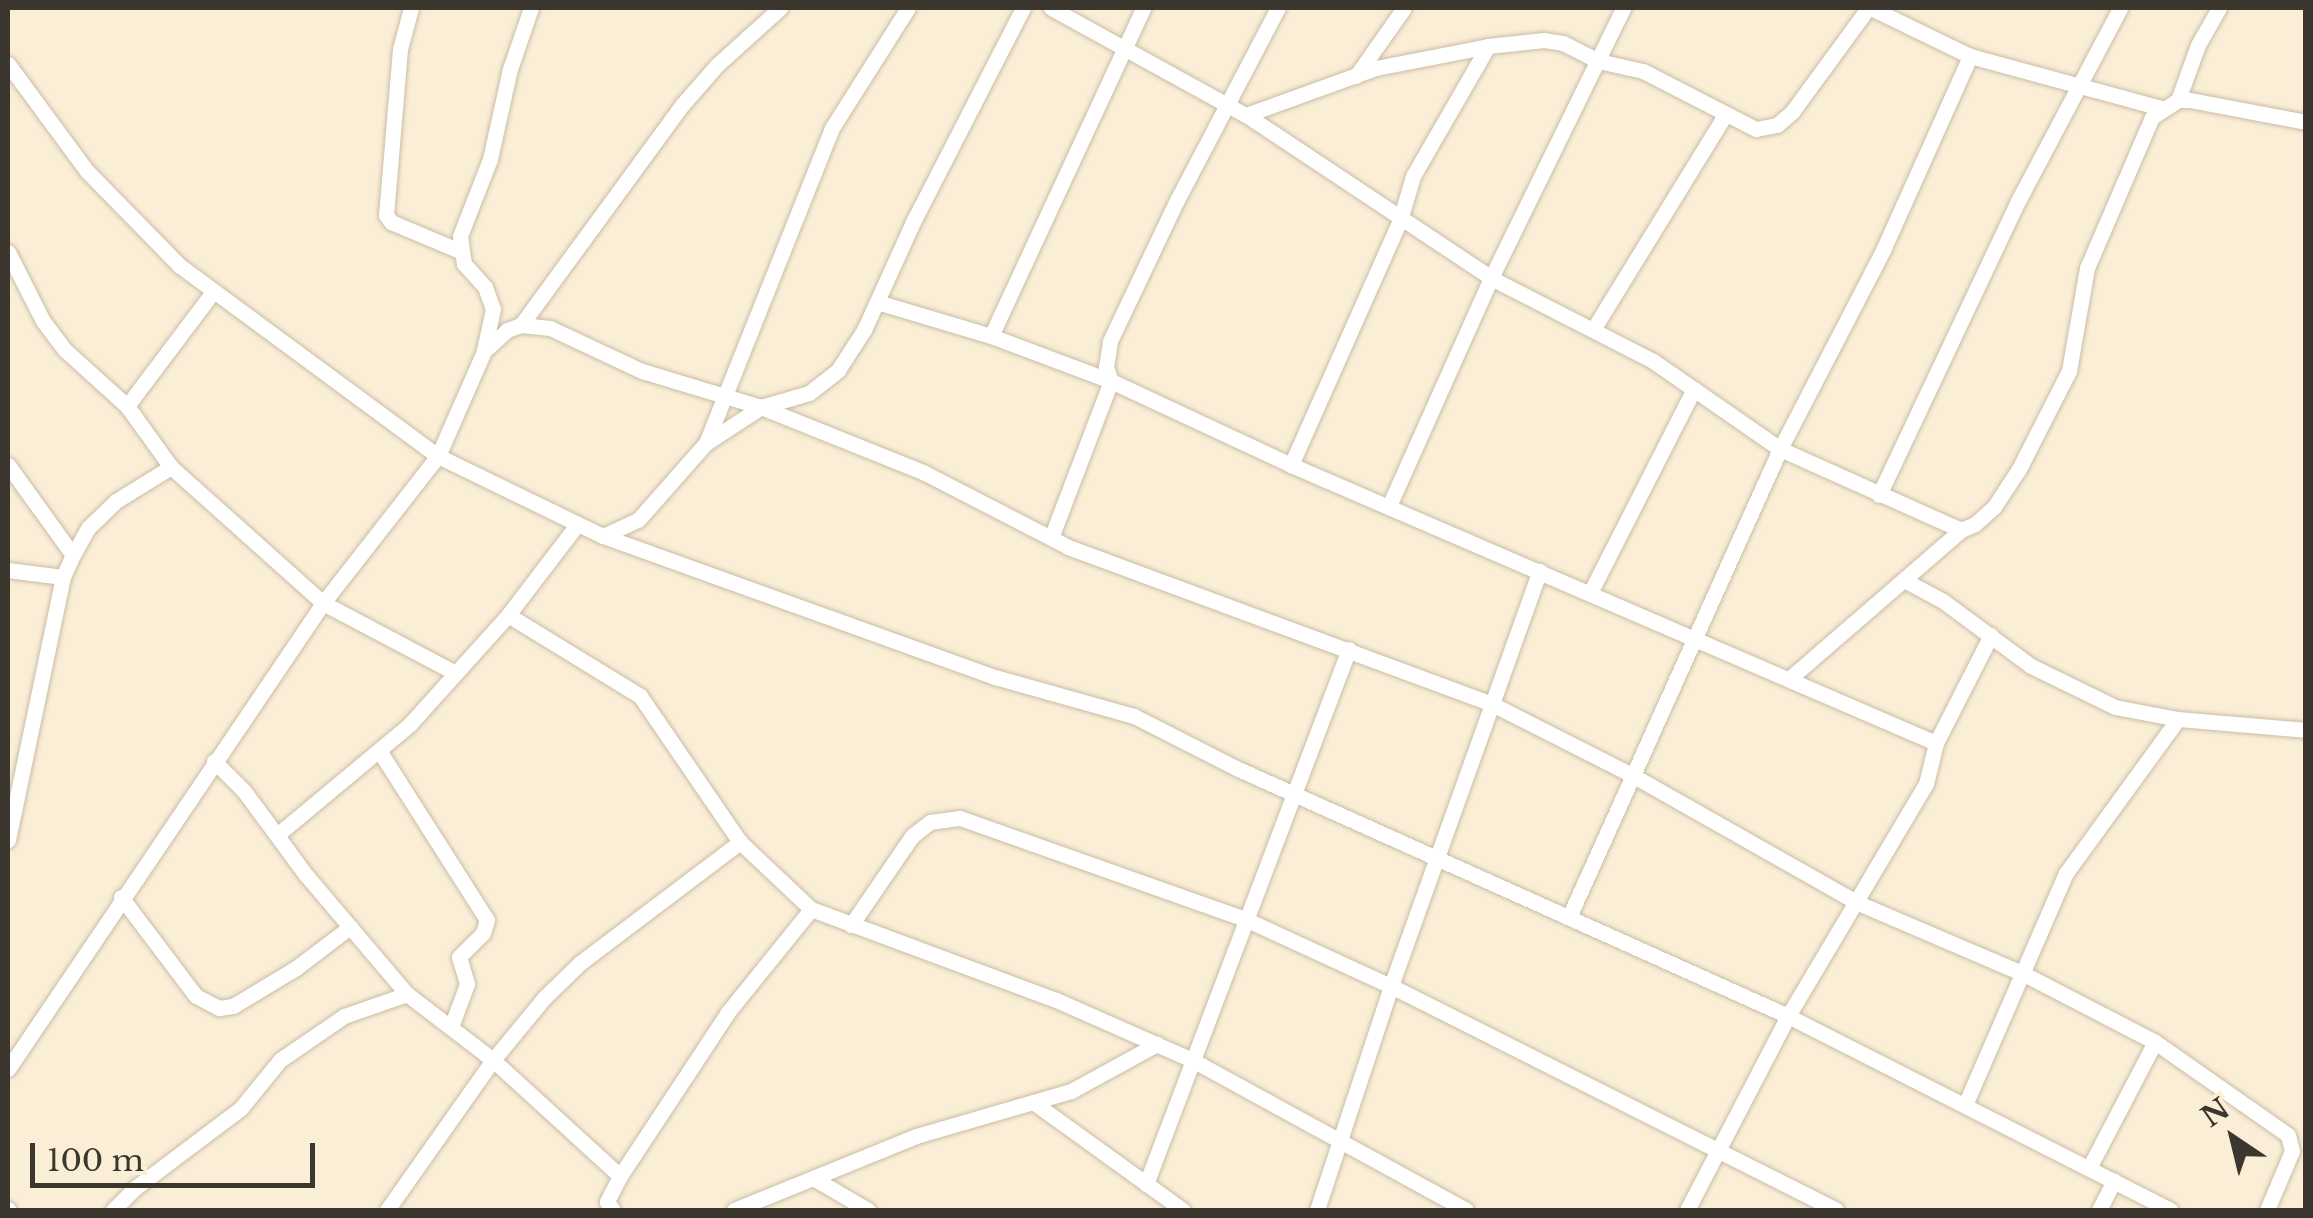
<!DOCTYPE html>
<style>
body{margin:0}
#map{position:relative;width:2313px;height:1218px;overflow:hidden;background:#fbeed7;font-family:"Libre Baskerville",serif}
div>[style]{position:absolute}
[style*='--x']{left:calc(var(--x)*1px);top:calc(var(--y)*1px);width:calc(var(--w)*1px);rotate:calc(var(--a)*1deg)}
.roads{filter:drop-shadow(0 0 2px #c9bda7) drop-shadow(0 0 2px #c9bda7)}
.street>*{height:15px;margin:-7.5px;padding:0 7.5px;transform-origin:7.5px;border-radius:7.5px;background:#fff}
span{translate:-50% -50%;white-space:nowrap;text-align:center;line-height:1.15;-webkit-text-stroke:8px #fbeed7;paint-order:stroke}
.frame{position:absolute;inset:0;border:10px solid #3c372e;pointer-events:none}
.north{position:absolute;left:2183px;top:1088px;width:100px;height:100px;-webkit-text-stroke:8px #fbeed7;paint-order:stroke;rotate:325deg;font-size:28px;font-weight:700;line-height:40px;text-align:center;color:#3c372e}
.north::after{content:'';display:block;margin:auto;width:35px;height:45px;background:#3c372e;clip-path:polygon(50% 0,100% 100%,50% 72%,0 100%)}
.scale{position:absolute;left:30px;top:1143px;width:285px;height:45px;box-sizing:border-box;border:5px solid #3c372e;border-top:0;padding-left:12px;font-size:30px;line-height:35px;white-space:nowrap;color:#3c372e;-webkit-text-stroke:8px #fbeed7;paint-order:stroke}
</style>
<div id="map">
<div class="roads">
<div class="street">
<i style="--x:411;--y:8;--w:42;--a:105"></i>
<i style="--x:400;--y:49;--w:167;--a:94.8"></i>
<i style="--x:386;--y:215;--w:9;--a:54"></i>
<i style="--x:391;--y:222;--w:75;--a:22.8"></i>
<i style="--x:1051;--y:8;--w:222;--a:28.8"></i>
<i style="--x:1246;--y:115;--w:138;--a:-19.9"></i>
<i style="--x:1376;--y:68;--w:114;--a:-11.1"></i>
<i style="--x:1488;--y:46;--w:56;--a:-6.1"></i>
<i style="--x:1544;--y:40;--w:19;--a:9"></i>
<i style="--x:1563;--y:43;--w:39;--a:27"></i>
<i style="--x:1598;--y:61;--w:46;--a:12.5"></i>
<i style="--x:1643;--y:71;--w:127;--a:27.2"></i>
<i style="--x:1756;--y:129;--w:21;--a:-11"></i>
<i style="--x:1777;--y:125;--w:20;--a:-41"></i>
<i style="--x:1792;--y:112;--w:129;--a:-53.8"></i>
<i style="--x:1871;--y:8;--w:110;--a:25.9"></i>
<i style="--x:1970;--y:56;--w:199;--a:15.2"></i>
<i style="--x:8;--y:64;--w:133;--a:53.6"></i>
<i style="--x:87;--y:171;--w:133;--a:45.6"></i>
<i style="--x:180;--y:266;--w:320;--a:36.4"></i>
<i style="--x:438;--y:456;--w:183;--a:25.9"></i>
<i style="--x:603;--y:536;--w:417;--a:19.8"></i>
<i style="--x:995;--y:677;--w:144;--a:15.7"></i>
<i style="--x:1134;--y:716;--w:114;--a:27"></i>
<i style="--x:1236;--y:768;--w:605;--a:24.19"></i>
<i style="--x:1788;--y:1016;--w:429;--a:26.9"></i>
<i style="--x:1356;--y:76;--w:83;--a:-54.8"></i>
<i style="--x:2178;--y:100;--w:59;--a:-70"></i>
<i style="--x:2198;--y:45;--w:43;--a:-60.4"></i>
<i style="--x:1246;--y:115;--w:294;--a:33.6"></i>
<i style="--x:1491;--y:278;--w:182;--a:27.1"></i>
<i style="--x:1653;--y:361;--w:155;--a:34.7"></i>
<i style="--x:1780;--y:449;--w:198;--a:24.1"></i>
<i style="--x:8;--y:252;--w:77;--a:63.1"></i>
<i style="--x:43;--y:321;--w:36;--a:53"></i>
<i style="--x:65;--y:350;--w:84;--a:42.1"></i>
<i style="--x:127;--y:406;--w:75;--a:54.2"></i>
<i style="--x:171;--y:467;--w:204;--a:41.8"></i>
<i style="--x:323;--y:603;--w:148;--a:27.8"></i>
<i style="--x:877;--y:302;--w:119;--a:16.6"></i>
<i style="--x:991;--y:336;--w:128;--a:20.6"></i>
<i style="--x:1111;--y:381;--w:199;--a:25"></i>
<i style="--x:1291;--y:465;--w:702;--a:23.32"></i>
<i style="--x:521;--y:325;--w:29;--a:6"></i>
<i style="--x:550;--y:328;--w:102;--a:25.1"></i>
<i style="--x:642;--y:371;--w:124;--a:16.8"></i>
<i style="--x:761;--y:407;--w:175;--a:21.9"></i>
<i style="--x:923;--y:472;--w:163;--a:27.3"></i>
<i style="--x:1068;--y:547;--w:450;--a:20.3"></i>
<i style="--x:1490;--y:703;--w:157;--a:26.9"></i>
<i style="--x:1630;--y:774;--w:260;--a:29.5"></i>
<i style="--x:1856;--y:902;--w:181;--a:23.2"></i>
<i style="--x:2022;--y:973;--w:150;--a:27.4"></i>
<i style="--x:2155;--y:1042;--w:162;--a:35"></i>
<i style="--x:2288;--y:1135;--w:16;--a:76"></i>
<i style="--x:2292;--y:1151;--w:64;--a:113"></i>
<i style="--x:1594;--y:328;--w:250;--a:-58.4"></i>
<i style="--x:991;--y:336;--w:362;--a:-65.1"></i>
<i style="--x:484;--y:350;--w:42;--a:-77.6"></i>
<i style="--x:493;--y:309;--w:23;--a:-110"></i>
<i style="--x:485;--y:287;--w:31;--a:-132"></i>
<i style="--x:464;--y:264;--w:28;--a:-98"></i>
<i style="--x:460;--y:236;--w:83;--a:-68.7"></i>
<i style="--x:490;--y:159;--w:92;--a:-77.5"></i>
<i style="--x:510;--y:69;--w:65;--a:-71"></i>
<i style="--x:127;--y:406;--w:143;--a:-53"></i>
<i style="--x:706;--y:443;--w:339;--a:-68.2"></i>
<i style="--x:832;--y:128;--w:142;--a:-57.7"></i>
<i style="--x:8;--y:465;--w:111;--a:54.2"></i>
<i style="--x:1291;--y:465;--w:268;--a:-66"></i>
<i style="--x:1400;--y:220;--w:46;--a:-73.5"></i>
<i style="--x:1413;--y:176;--w:150;--a:-60"></i>
<i style="--x:1879;--y:495;--w:325;--a:-64.7"></i>
<i style="--x:2018;--y:201;--w:218;--a:-62.1"></i>
<i style="--x:1389;--y:506;--w:250;--a:-65.9"></i>
<i style="--x:1491;--y:278;--w:301;--a:-63.9"></i>
<i style="--x:603;--y:536;--w:38;--a:-25"></i>
<i style="--x:638;--y:520;--w:103;--a:-48.6"></i>
<i style="--x:706;--y:443;--w:66;--a:-33.2"></i>
<i style="--x:761;--y:407;--w:50;--a:-16.3"></i>
<i style="--x:809;--y:393;--w:37;--a:-38"></i>
<i style="--x:838;--y:370;--w:48;--a:-57"></i>
<i style="--x:864;--y:330;--w:121;--a:-65.6"></i>
<i style="--x:914;--y:220;--w:238;--a:-62.8"></i>
<i style="--x:1051;--y:538;--w:168;--a:-69.1"></i>
<i style="--x:1111;--y:381;--w:15;--a:-110"></i>
<i style="--x:1106;--y:367;--w:26;--a:-81"></i>
<i style="--x:1110;--y:341;--w:156;--a:-64.6"></i>
<i style="--x:1177;--y:200;--w:217;--a:-62.3"></i>
<i style="--x:8;--y:570;--w:55;--a:7.3"></i>
<i style="--x:1904;--y:580;--w:44;--a:28.3"></i>
<i style="--x:1943;--y:601;--w:109;--a:36.5"></i>
<i style="--x:2031;--y:666;--w:93;--a:26"></i>
<i style="--x:2115;--y:707;--w:64;--a:10.8"></i>
<i style="--x:2178;--y:719;--w:128;--a:4.9"></i>
<i style="--x:1590;--y:593;--w:229;--a:-63"></i>
<i style="--x:508;--y:615;--w:155;--a:31.5"></i>
<i style="--x:640;--y:696;--w:177;--a:55.6"></i>
<i style="--x:740;--y:842;--w:98;--a:43.3"></i>
<i style="--x:811;--y:909;--w:261;--a:20.4"></i>
<i style="--x:1056;--y:1000;--w:151;--a:23.8"></i>
<i style="--x:1194;--y:1061;--w:310;--a:28.7"></i>
<i style="--x:1789;--y:679;--w:228;--a:-40.9"></i>
<i style="--x:1961;--y:530;--w:15;--a:-23"></i>
<i style="--x:1975;--y:524;--w:25;--a:-42"></i>
<i style="--x:1994;--y:507;--w:45;--a:-56.7"></i>
<i style="--x:2019;--y:469;--w:110;--a:-63"></i>
<i style="--x:2069;--y:371;--w:105;--a:-80.1"></i>
<i style="--x:2087;--y:268;--w:164;--a:-66.7"></i>
<i style="--x:2152;--y:117;--w:31;--a:-33"></i>
<i style="--x:2178;--y:100;--w:12;--a:0"></i>
<i style="--x:2190;--y:100;--w:118;--a:10.7"></i>
<i style="--x:380;--y:752;--w:199;--a:57.5"></i>
<i style="--x:487;--y:920;--w:14;--a:107"></i>
<i style="--x:483;--y:933;--w:34;--a:135"></i>
<i style="--x:459;--y:957;--w:28;--a:73"></i>
<i style="--x:467;--y:984;--w:46;--a:110.4"></i>
<i style="--x:214;--y:761;--w:42;--a:45"></i>
<i style="--x:244;--y:791;--w:104;--a:53.6"></i>
<i style="--x:306;--y:875;--w:156;--a:49.7"></i>
<i style="--x:407;--y:994;--w:108;--a:37.5"></i>
<i style="--x:493;--y:1060;--w:172;--a:42.4"></i>
<i style="--x:620;--y:1176;--w:29;--a:117"></i>
<i style="--x:607;--y:1202;--w:10;--a:53"></i>
<i style="--x:277;--y:835;--w:173;--a:-39.8"></i>
<i style="--x:410;--y:724;--w:147;--a:-48"></i>
<i style="--x:508;--y:615;--w:112;--a:-52.6"></i>
<i style="--x:8;--y:840;--w:269;--a:-78.2"></i>
<i style="--x:63;--y:577;--w:24;--a:-66"></i>
<i style="--x:73;--y:555;--w:31;--a:-61"></i>
<i style="--x:88;--y:528;--w:39;--a:-44"></i>
<i style="--x:116;--y:501;--w:65;--a:-31.7"></i>
<i style="--x:121;--y:897;--w:124;--a:52.9"></i>
<i style="--x:196;--y:996;--w:26;--a:28"></i>
<i style="--x:219;--y:1008;--w:14;--a:-8"></i>
<i style="--x:233;--y:1006;--w:74;--a:-31.1"></i>
<i style="--x:296;--y:968;--w:68;--a:-37.2"></i>
<i style="--x:1569;--y:917;--w:513;--a:-65.73"></i>
<i style="--x:1780;--y:449;--w:224;--a:-62.6"></i>
<i style="--x:1883;--y:250;--w:213;--a:-65.8"></i>
<i style="--x:851;--y:925;--w:108;--a:-55.6"></i>
<i style="--x:912;--y:836;--w:23;--a:-38"></i>
<i style="--x:930;--y:822;--w:30;--a:-8"></i>
<i style="--x:960;--y:818;--w:302;--a:19.5"></i>
<i style="--x:1245;--y:919;--w:161;--a:24.7"></i>
<i style="--x:1391;--y:986;--w:498;--a:26.7"></i>
<i style="--x:8;--y:1069;--w:562;--a:-55.94"></i>
<i style="--x:323;--y:603;--w:187;--a:-52"></i>
<i style="--x:438;--y:456;--w:115;--a:-66.3"></i>
<i style="--x:484;--y:351;--w:31;--a:-42"></i>
<i style="--x:507;--y:330;--w:15;--a:-20"></i>
<i style="--x:521;--y:325;--w:273;--a:-53.8"></i>
<i style="--x:682;--y:105;--w:53;--a:-48.8"></i>
<i style="--x:717;--y:65;--w:85;--a:-42.1"></i>
<i style="--x:1033;--y:1102;--w:185;--a:35.8"></i>
<i style="--x:1965;--y:1105;--w:253;--a:-66.5"></i>
<i style="--x:2066;--y:873;--w:190;--a:-54"></i>
<i style="--x:2089;--y:1168;--w:142;--a:-62.4"></i>
<i style="--x:620;--y:1176;--w:196;--a:-56.6"></i>
<i style="--x:728;--y:1012;--w:132;--a:-51.1"></i>
<i style="--x:813;--y:1178;--w:64;--a:30.2"></i>
<i style="--x:1146;--y:1184;--w:572;--a:-69.22"></i>
<i style="--x:8;--y:1209;--w:1;--a:45"></i>
<i style="--x:113;--y:1210;--w:31;--a:-45"></i>
<i style="--x:135;--y:1188;--w:133;--a:-37"></i>
<i style="--x:241;--y:1108;--w:62;--a:-50.9"></i>
<i style="--x:280;--y:1060;--w:78;--a:-34.5"></i>
<i style="--x:344;--y:1016;--w:67;--a:-19.2"></i>
<i style="--x:387;--y:1210;--w:184;--a:-54.8"></i>
<i style="--x:493;--y:1060;--w:80;--a:-50.6"></i>
<i style="--x:544;--y:998;--w:50;--a:-44.2"></i>
<i style="--x:580;--y:963;--w:201;--a:-37.1"></i>
<i style="--x:734;--y:1210;--w:196;--a:-22.1"></i>
<i style="--x:916;--y:1136;--w:161;--a:-16.2"></i>
<i style="--x:1071;--y:1091;--w:98;--a:-28.7"></i>
<i style="--x:1317;--y:1210;--w:236;--a:-71.7"></i>
<i style="--x:1391;--y:986;--w:441;--a:-70.3"></i>
<i style="--x:1687;--y:1210;--w:219;--a:-62.5"></i>
<i style="--x:1788;--y:1016;--w:270;--a:-59.3"></i>
<i style="--x:1926;--y:784;--w:42;--a:-76.3"></i>
<i style="--x:1936;--y:743;--w:121;--a:-63"></i>
<i style="--x:2099;--y:1210;--w:33;--a:-63"></i>
</div>
</div>
<div class="frame"></div>
<div class="north">N</div>
<div class="scale">100 m</div>
</div>
